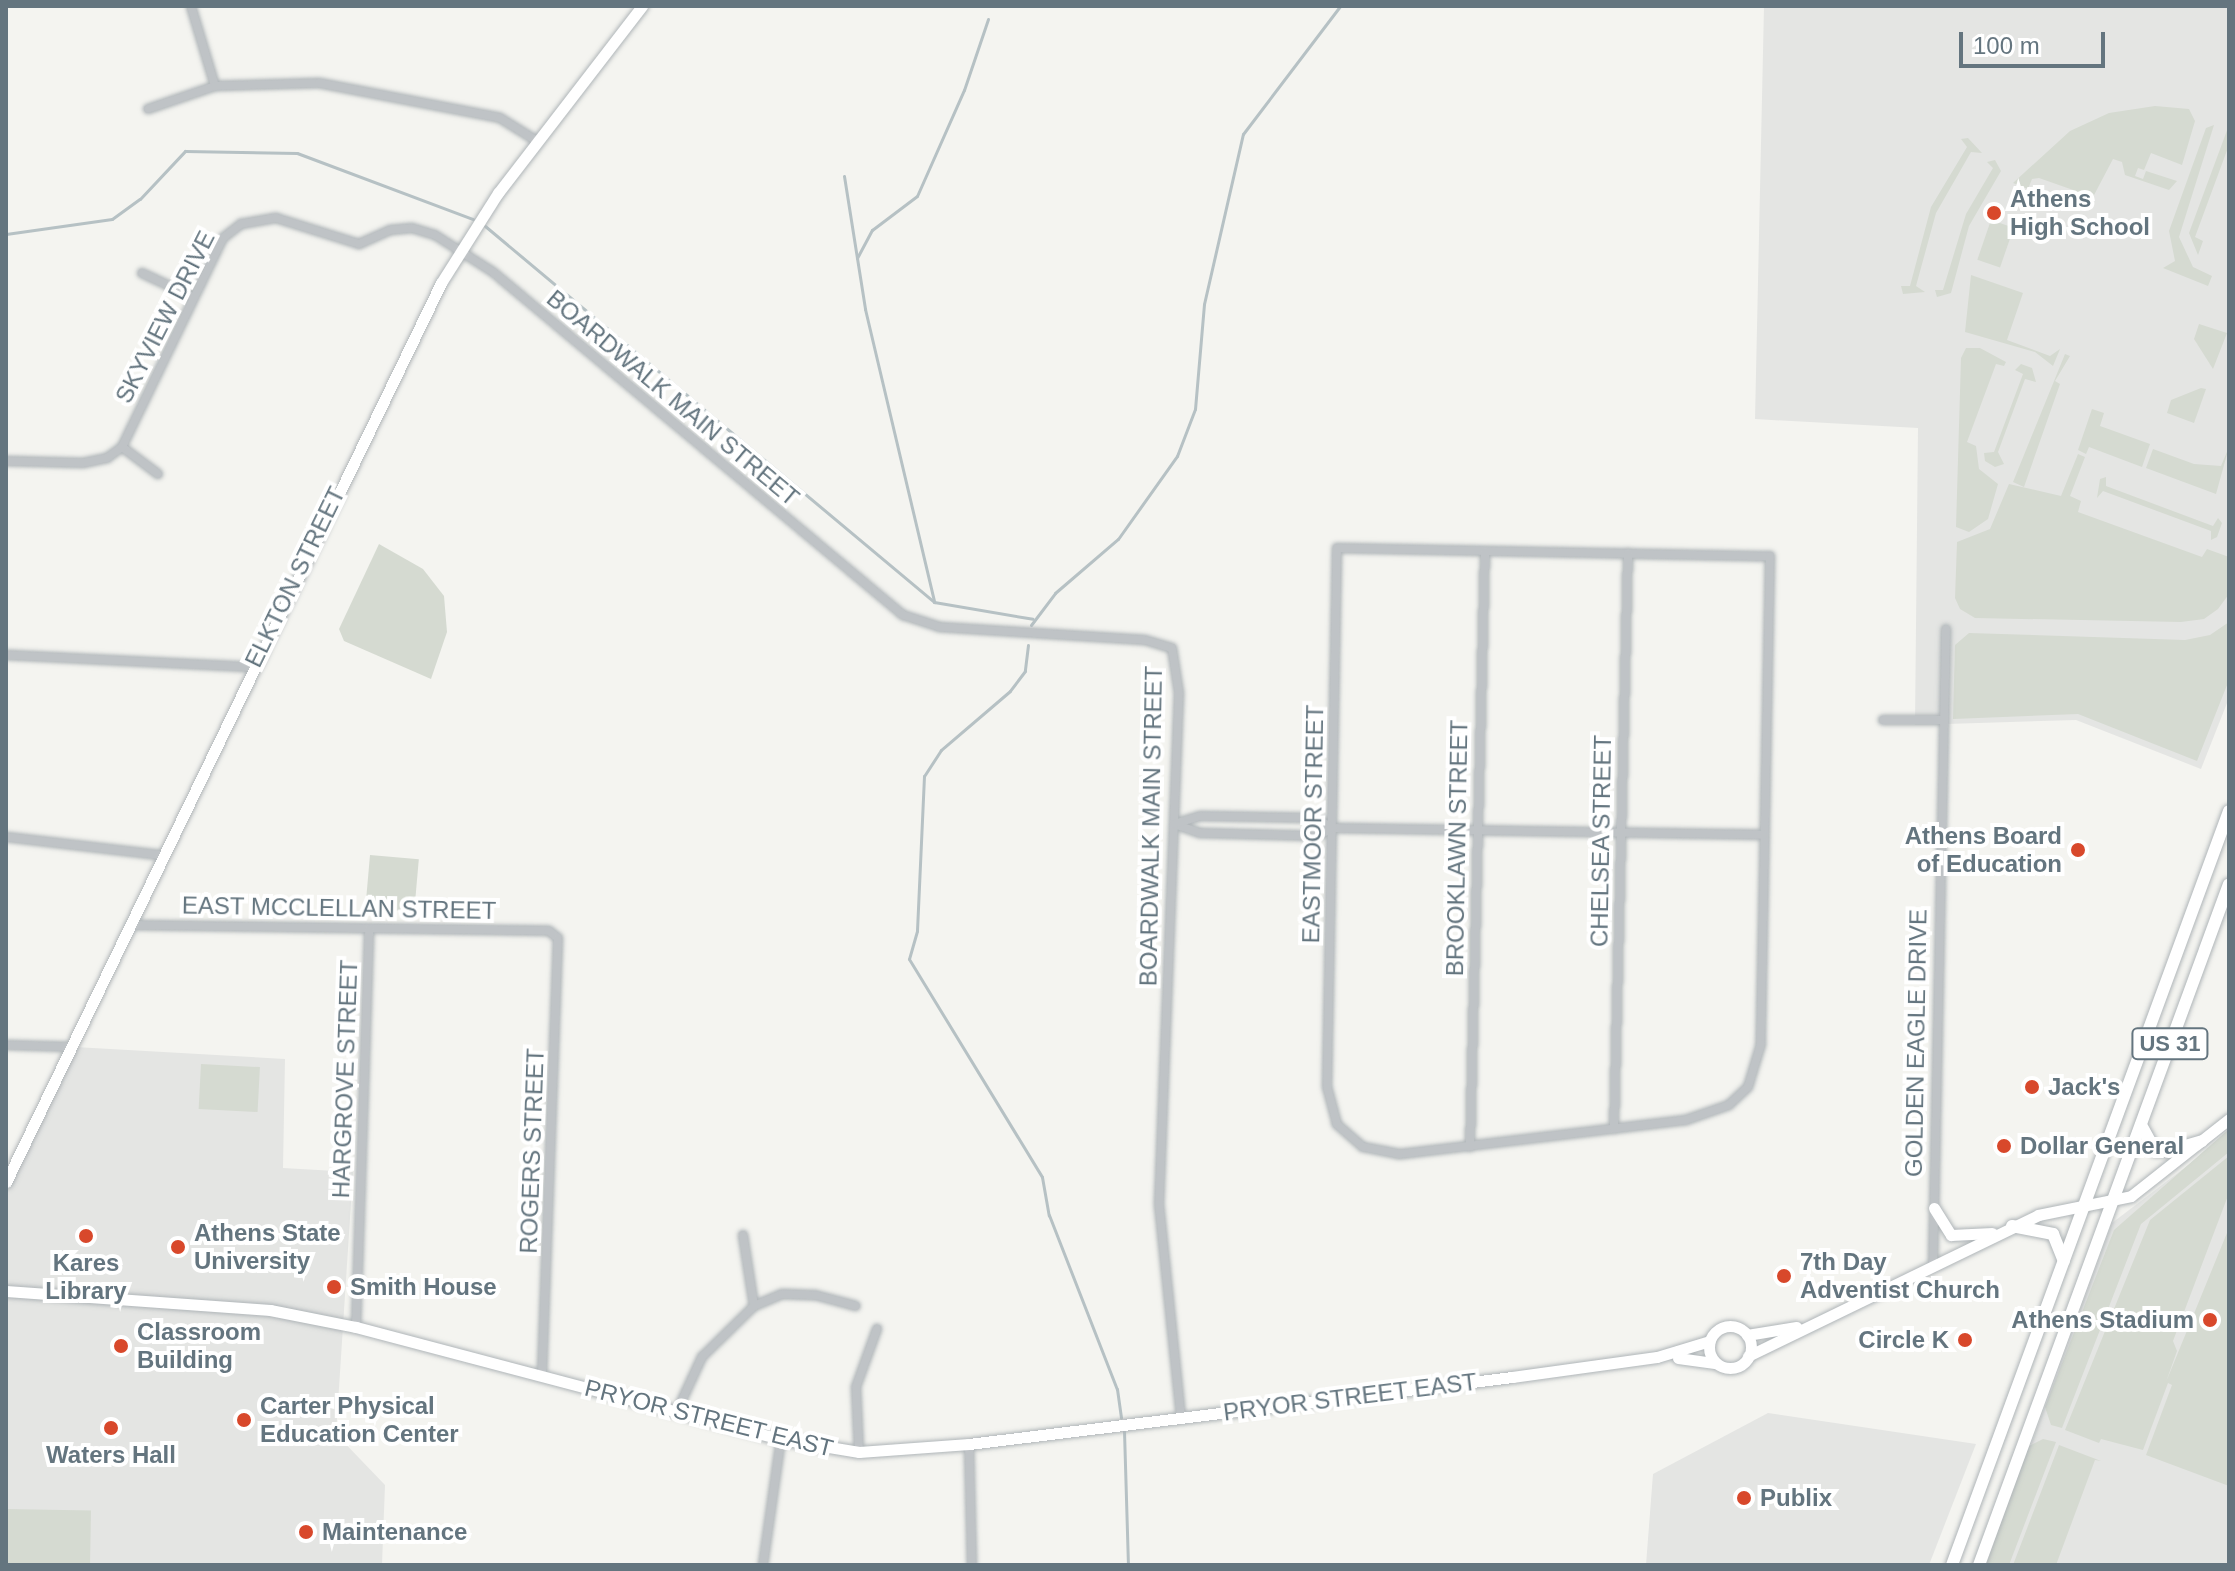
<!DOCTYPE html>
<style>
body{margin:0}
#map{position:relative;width:2235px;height:1571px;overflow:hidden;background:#f4f4f0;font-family:Helvetica,sans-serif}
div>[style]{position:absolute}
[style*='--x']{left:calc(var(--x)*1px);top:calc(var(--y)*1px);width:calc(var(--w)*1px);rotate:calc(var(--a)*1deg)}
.built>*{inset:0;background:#e4e5e3}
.green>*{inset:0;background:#d5dad1;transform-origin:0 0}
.stream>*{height:3px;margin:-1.5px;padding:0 1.5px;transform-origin:1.5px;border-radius:1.5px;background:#b6c1c4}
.roads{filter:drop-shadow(0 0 2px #afb5b8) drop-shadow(0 0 2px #afb5b8)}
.street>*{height:8px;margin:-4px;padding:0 4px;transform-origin:4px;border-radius:4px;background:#bfc3c6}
.secondary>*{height:11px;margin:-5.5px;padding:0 5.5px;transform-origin:5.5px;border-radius:5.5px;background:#fff}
.secondary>.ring{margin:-5.5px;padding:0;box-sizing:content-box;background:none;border:11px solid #fff;border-radius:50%}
.primary>*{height:12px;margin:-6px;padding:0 6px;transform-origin:6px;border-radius:6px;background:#fff}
.dots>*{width:22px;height:22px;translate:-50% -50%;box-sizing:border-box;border:4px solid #fff;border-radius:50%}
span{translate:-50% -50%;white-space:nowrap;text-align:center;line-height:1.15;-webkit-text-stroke:8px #fff;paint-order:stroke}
.shield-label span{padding:2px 6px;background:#fff;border:2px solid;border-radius:6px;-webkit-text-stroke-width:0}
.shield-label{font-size:22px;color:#64757f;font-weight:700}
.poi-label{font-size:24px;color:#64757f;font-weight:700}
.left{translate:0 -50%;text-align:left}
.right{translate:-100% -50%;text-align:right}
.street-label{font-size:24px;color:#64757f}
.frame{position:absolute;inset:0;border:8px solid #64757f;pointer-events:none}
.scale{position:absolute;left:1959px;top:32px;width:146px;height:36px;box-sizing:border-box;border:4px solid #64757f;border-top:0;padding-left:10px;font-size:24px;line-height:28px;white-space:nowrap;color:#64757f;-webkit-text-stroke:6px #fff;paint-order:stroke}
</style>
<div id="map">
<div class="built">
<i style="clip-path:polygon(1764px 6px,2229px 6px,2229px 698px,2201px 769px,2076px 720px,1915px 725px,1918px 428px,1755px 419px)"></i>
<i style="clip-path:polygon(75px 1047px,285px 1059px,283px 1168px,353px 1172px,336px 1434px,385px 1485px,382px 1565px,6px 1565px,6px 1178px)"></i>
<i style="clip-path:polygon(2229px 1134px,2229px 1565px,1987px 1565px,2112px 1223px)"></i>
<i style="clip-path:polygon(1768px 1413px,1976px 1444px,1929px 1565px,1646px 1565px,1653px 1474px)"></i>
</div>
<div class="green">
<i style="clip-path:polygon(2155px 106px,2189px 109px,2195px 121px,2182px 165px,2151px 153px,2144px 170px,2138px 168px,2135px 176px,2143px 179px,2146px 171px,2177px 181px,2169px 190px,2125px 175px,2122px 162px,2113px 159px,2093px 197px,2039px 178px,2032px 179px,2028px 189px,2013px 183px,2070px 131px,2109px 113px)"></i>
<i style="clip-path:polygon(2214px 125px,2179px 237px,2193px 267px,2212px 276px,2208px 286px,2163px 268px,2175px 261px,2169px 231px,2206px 128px)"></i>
<i style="clip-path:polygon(2229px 125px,2229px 145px,2195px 237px,2203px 241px,2198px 255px,2189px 233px)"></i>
<i style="clip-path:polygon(1968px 138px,1982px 153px,1971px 152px,1936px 213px,1916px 286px,1925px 292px,1903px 294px,1901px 286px,1910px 286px,1931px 207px,1967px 147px,1961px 139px)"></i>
<i style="clip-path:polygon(1995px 160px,2001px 171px,1969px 226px,1951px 293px,1937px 297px,1935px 290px,1943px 290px,1966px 214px,1993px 168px,1987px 162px)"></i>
<i style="left:1991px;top:220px;width:24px;height:42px;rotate:19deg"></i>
<i style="clip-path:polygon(1971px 275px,2023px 293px,2007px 340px,2050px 356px,2060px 349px,2053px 366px,2035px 352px,1965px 332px)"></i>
<i style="clip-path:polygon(2199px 324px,2227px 333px,2213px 369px,2194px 339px)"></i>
<i style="clip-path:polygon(1966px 348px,1980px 348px,2006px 362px,2004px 366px,1996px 364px,1967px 442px,1976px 446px,1979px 469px,1998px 484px,1988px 519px,1969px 532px,1956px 527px,1961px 358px)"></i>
<i style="clip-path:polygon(2065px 354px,2070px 356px,2055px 381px,2060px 384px,2024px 487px,2013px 482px)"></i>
<i style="clip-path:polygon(2021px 364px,2032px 368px,2036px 382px,2025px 379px,1998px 452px,2004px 464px,1995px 467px,1985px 461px,1984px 453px,1994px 452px,2023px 374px,2015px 370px)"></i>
<i style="clip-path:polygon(2201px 388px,2206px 389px,2194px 423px,2167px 413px,2171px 400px)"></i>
<i style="clip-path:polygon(2092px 409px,2104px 413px,2100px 426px,2150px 444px,2142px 467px,2089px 447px,2086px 454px,2078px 450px)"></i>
<i style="clip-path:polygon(2229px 447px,2216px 494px,2146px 468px,2153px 449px,2194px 464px,2221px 466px)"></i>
<i style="clip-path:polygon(2078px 454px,2085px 457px,2070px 496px,2081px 501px,2078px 512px,2202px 557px,2207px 549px,2229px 557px,2229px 594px,2218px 609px,2204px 619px,2181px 622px,1975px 618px,1960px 609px,1955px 598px,1957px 542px,1990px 529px,2009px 484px,2061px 496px)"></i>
<i style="clip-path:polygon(2106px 477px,2106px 486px,2213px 526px,2218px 518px,2222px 523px,2217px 537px,2211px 540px,2211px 531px,2103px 491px,2097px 498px,2100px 479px)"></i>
<i style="clip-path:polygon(379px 544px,423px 569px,444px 596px,447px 632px,431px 679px,344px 641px,339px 629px)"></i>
<i style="clip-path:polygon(2229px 622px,2229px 680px,2197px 761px,2078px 714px,1953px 719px,1955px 645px,1969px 633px,2185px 640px,2210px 635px)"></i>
<i style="left:370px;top:855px;width:49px;height:53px;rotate:5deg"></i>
<i style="left:201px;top:1064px;width:59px;height:45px;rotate:3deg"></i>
<i style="clip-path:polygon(2229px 1129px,2229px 1152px,2141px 1224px,2062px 1428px,2051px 1425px,2045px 1407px,2114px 1230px)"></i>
<i style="clip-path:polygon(2229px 1156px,2229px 1193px,2173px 1341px,2177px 1351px,2166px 1382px,2229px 1228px,2229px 1486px,2146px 1455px,2172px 1385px,2168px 1383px,2143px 1450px,2101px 1439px,2099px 1443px,2065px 1430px,2150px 1220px)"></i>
<i style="clip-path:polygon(2043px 1439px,2056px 1442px,2009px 1565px,1986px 1565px,2027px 1447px)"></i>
<i style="clip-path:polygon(2059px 1445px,2101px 1461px,2095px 1460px,2056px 1565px,2013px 1565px)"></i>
<i style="left:6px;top:1509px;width:85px;height:56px;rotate:1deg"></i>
</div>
<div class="stream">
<i style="--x:844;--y:176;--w:135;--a:81"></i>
<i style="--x:865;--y:309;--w:301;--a:76.7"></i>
<i style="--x:485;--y:226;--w:586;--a:39.94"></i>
<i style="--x:934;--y:602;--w:100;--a:9.7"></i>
<i style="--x:6;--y:234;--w:107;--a:-8.1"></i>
<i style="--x:112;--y:219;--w:34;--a:-36"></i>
<i style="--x:140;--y:199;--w:66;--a:-46.8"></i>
<i style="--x:185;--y:151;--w:112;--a:1"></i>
<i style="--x:297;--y:153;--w:188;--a:20.6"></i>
<i style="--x:857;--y:258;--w:32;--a:-62"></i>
<i style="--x:872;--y:230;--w:56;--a:-37.1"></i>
<i style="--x:917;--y:196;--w:116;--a:-66.1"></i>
<i style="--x:964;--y:90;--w:75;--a:-71.3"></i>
<i style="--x:1031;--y:625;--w:40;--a:-53"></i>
<i style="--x:1055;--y:593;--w:83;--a:-40.6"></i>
<i style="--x:1118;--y:539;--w:102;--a:-54.6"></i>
<i style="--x:1177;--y:456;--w:50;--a:-69"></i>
<i style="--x:1195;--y:409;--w:105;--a:-85.1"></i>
<i style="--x:1204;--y:304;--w:174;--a:-77.1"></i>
<i style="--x:1243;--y:134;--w:161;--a:-52.8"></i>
<i style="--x:1028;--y:645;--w:26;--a:97"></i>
<i style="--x:1025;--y:671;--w:25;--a:127"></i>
<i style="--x:1010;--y:691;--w:91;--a:139.5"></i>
<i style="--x:941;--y:750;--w:31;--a:123"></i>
<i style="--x:924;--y:776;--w:155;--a:92.6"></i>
<i style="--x:917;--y:931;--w:29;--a:106"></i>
<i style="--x:909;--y:959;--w:255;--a:58.6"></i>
<i style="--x:1042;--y:1177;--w:39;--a:80"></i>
<i style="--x:1049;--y:1215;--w:187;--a:68.7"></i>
<i style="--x:1117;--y:1389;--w:29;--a:82"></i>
<i style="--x:1124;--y:1431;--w:134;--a:88.3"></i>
</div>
<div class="roads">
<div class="street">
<i style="--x:191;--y:6;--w:84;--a:73.3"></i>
<i style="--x:148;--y:109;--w:71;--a:-18.9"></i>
<i style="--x:215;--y:86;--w:104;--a:-1.7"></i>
<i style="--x:319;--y:83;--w:184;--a:10.9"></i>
<i style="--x:500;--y:118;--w:44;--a:31.9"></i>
<i style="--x:142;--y:273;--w:56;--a:25.2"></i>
<i style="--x:122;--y:447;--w:45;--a:36.9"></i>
<i style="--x:6;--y:461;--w:77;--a:1.5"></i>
<i style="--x:83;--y:463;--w:25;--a:-12"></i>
<i style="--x:107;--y:458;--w:19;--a:-36"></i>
<i style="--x:122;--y:447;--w:232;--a:-64.2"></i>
<i style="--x:223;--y:238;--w:23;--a:-38"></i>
<i style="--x:241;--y:224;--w:36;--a:-10"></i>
<i style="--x:276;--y:218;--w:87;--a:17.4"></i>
<i style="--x:359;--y:244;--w:34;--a:-24"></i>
<i style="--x:390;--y:230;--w:22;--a:-5"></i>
<i style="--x:412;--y:228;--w:24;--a:17"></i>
<i style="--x:435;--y:235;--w:69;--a:32.5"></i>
<i style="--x:493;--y:272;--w:535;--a:39.92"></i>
<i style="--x:903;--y:615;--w:38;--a:18"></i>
<i style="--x:939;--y:627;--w:206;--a:3.6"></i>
<i style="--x:1145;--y:640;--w:28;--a:17"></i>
<i style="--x:1172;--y:648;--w:46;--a:81.2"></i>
<i style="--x:1179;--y:693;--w:511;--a:92.24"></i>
<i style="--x:1159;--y:1204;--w:215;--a:84.1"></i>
<i style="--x:1337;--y:548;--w:433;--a:1.1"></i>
<i style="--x:1770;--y:556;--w:488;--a:91.1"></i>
<i style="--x:1761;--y:1044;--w:45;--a:106.8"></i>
<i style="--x:1748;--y:1087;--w:26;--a:137"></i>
<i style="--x:1729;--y:1105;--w:46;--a:160.8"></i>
<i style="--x:1686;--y:1120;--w:289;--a:173.2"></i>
<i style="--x:1399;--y:1154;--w:37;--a:-169"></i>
<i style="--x:1363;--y:1147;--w:35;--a:-139"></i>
<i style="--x:1337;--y:1124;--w:38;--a:-105"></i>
<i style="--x:1327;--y:1087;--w:539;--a:-88.94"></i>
<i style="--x:6;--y:655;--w:245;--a:2.8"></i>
<i style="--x:1883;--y:720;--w:60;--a:0"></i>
<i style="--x:1174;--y:824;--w:28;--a:19"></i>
<i style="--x:1200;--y:833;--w:117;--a:1.5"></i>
<i style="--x:1317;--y:836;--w:18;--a:-27"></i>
<i style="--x:1333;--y:828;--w:430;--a:0.9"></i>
<i style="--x:1174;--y:824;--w:27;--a:-17"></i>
<i style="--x:1200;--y:816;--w:115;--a:1"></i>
<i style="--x:1315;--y:818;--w:21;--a:29"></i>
<i style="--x:6;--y:837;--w:155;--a:6.7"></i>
<i style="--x:129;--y:925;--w:420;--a:0.8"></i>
<i style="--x:549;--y:931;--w:11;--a:38"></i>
<i style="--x:558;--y:938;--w:439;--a:92.1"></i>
<i style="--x:6;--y:1045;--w:63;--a:1.8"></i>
<i style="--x:1614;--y:1129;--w:576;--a:-88.61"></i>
<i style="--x:1470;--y:1147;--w:596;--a:-88.56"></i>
<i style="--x:743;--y:1235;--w:72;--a:81.2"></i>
<i style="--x:1933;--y:1266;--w:637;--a:-88.83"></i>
<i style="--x:356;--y:1327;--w:398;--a:-88.1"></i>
<i style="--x:677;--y:1411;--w:60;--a:-65.2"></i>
<i style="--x:702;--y:1357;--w:73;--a:-44.4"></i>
<i style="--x:754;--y:1306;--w:30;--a:-23"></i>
<i style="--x:782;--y:1294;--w:33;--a:2"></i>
<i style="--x:815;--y:1295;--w:42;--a:15"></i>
<i style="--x:969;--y:1444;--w:121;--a:88.6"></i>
<i style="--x:859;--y:1452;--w:65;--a:-92.6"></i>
<i style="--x:856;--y:1387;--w:62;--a:-70.1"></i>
<i style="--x:763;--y:1565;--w:127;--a:-81.9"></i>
</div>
<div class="secondary">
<i style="--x:6;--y:1182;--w:999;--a:-64.18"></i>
<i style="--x:441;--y:283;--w:107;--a:-57.7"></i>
<i style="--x:498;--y:193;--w:236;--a:-52.4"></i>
<i style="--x:1934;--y:1208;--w:32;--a:58"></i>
<i style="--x:1951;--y:1235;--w:41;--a:-2.8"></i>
<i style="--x:6;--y:1291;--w:265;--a:4.1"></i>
<i style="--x:270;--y:1310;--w:88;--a:11.2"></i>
<i style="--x:356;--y:1327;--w:440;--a:14.8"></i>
<i style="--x:781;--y:1439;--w:79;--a:9.5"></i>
<i style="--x:859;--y:1452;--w:110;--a:-4.2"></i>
<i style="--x:969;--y:1444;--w:547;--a:-7.03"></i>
<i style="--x:1512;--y:1377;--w:146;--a:-7.9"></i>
<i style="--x:1657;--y:1357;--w:55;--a:-16.8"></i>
<i class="ring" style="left:1709px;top:1326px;width:31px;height:31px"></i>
<i style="--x:1747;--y:1335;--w:50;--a:-9.3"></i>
<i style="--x:1748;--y:1356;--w:322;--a:-25.9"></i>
<i style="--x:2038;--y:1215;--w:95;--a:-11.5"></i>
<i style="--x:2131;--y:1196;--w:125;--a:-38.2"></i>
<i style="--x:1678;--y:1358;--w:37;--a:8"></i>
</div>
<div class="primary">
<i style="--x:2141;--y:1125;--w:29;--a:61"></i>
<i style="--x:2155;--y:1150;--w:13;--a:4"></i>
<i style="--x:2168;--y:1151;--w:35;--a:-16"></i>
<i style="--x:2012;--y:1226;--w:42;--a:11"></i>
<i style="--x:2053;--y:1234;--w:29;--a:68"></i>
<i style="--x:1952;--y:1565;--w:803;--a:-69.83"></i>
<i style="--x:1979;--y:1565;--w:725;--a:-69.84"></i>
</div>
</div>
<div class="dots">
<i style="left:1994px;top:213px;background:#d8482b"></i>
<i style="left:2078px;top:850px;background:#d8482b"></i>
<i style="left:2032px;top:1087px;background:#d8482b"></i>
<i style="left:2004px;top:1146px;background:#d8482b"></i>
<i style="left:86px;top:1236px;background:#d8482b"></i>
<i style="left:178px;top:1247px;background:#d8482b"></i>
<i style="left:1784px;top:1276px;background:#d8482b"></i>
<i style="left:334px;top:1287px;background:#d8482b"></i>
<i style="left:2210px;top:1320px;background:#d8482b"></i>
<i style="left:1965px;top:1340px;background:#d8482b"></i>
<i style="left:121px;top:1346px;background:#d8482b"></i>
<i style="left:244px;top:1420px;background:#d8482b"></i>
<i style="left:111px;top:1428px;background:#d8482b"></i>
<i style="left:1744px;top:1498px;background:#d8482b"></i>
<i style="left:306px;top:1532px;background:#d8482b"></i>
</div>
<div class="shield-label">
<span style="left:2170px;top:1044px">US 31</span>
</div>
<div class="poi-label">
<span class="left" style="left:2010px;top:213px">Athens<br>High School</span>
<span class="right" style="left:2062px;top:850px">Athens Board<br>of Education</span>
<span class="left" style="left:2048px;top:1087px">Jack's</span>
<span class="left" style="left:2020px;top:1146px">Dollar General</span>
<span class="left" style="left:194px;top:1247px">Athens State<br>University</span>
<span class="left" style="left:1800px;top:1276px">7th Day<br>Adventist Church</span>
<span style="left:86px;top:1277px">Kares<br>Library</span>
<span class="left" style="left:350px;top:1287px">Smith House</span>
<span class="right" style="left:2194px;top:1320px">Athens Stadium</span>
<span class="left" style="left:137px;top:1346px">Classroom<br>Building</span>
<span class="right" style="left:1949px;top:1340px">Circle K</span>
<span class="left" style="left:260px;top:1420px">Carter Physical<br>Education Center</span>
<span style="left:111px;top:1455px">Waters Hall</span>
<span class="left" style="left:1760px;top:1498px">Publix</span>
<span class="left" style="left:322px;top:1532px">Maintenance</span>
</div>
<div class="street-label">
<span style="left:165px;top:317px;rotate:-63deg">SKYVIEW DRIVE</span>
<span style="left:673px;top:398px;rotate:40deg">BOARDWALK MAIN STREET</span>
<span style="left:295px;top:577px;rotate:-64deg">ELKTON STREET</span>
<span style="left:1313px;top:824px;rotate:-89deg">EASTMOOR STREET</span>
<span style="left:1151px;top:826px;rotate:-89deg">BOARDWALK MAIN STREET</span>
<span style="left:1601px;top:841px;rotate:-89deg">CHELSEA STREET</span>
<span style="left:1457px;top:848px;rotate:-89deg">BROOKLAWN STREET</span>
<span style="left:339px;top:908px;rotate:1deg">EAST MCCLELLAN STREET</span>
<span style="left:1916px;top:1043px;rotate:-89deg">GOLDEN EAGLE DRIVE</span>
<span style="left:345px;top:1079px;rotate:-88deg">HARGROVE STREET</span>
<span style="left:532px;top:1151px;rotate:-88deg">ROGERS STREET</span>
<span style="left:1350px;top:1397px;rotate:-7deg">PRYOR STREET EAST</span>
<span style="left:709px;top:1418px;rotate:14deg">PRYOR STREET EAST</span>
</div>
<div class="frame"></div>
<div class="scale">100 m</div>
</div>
